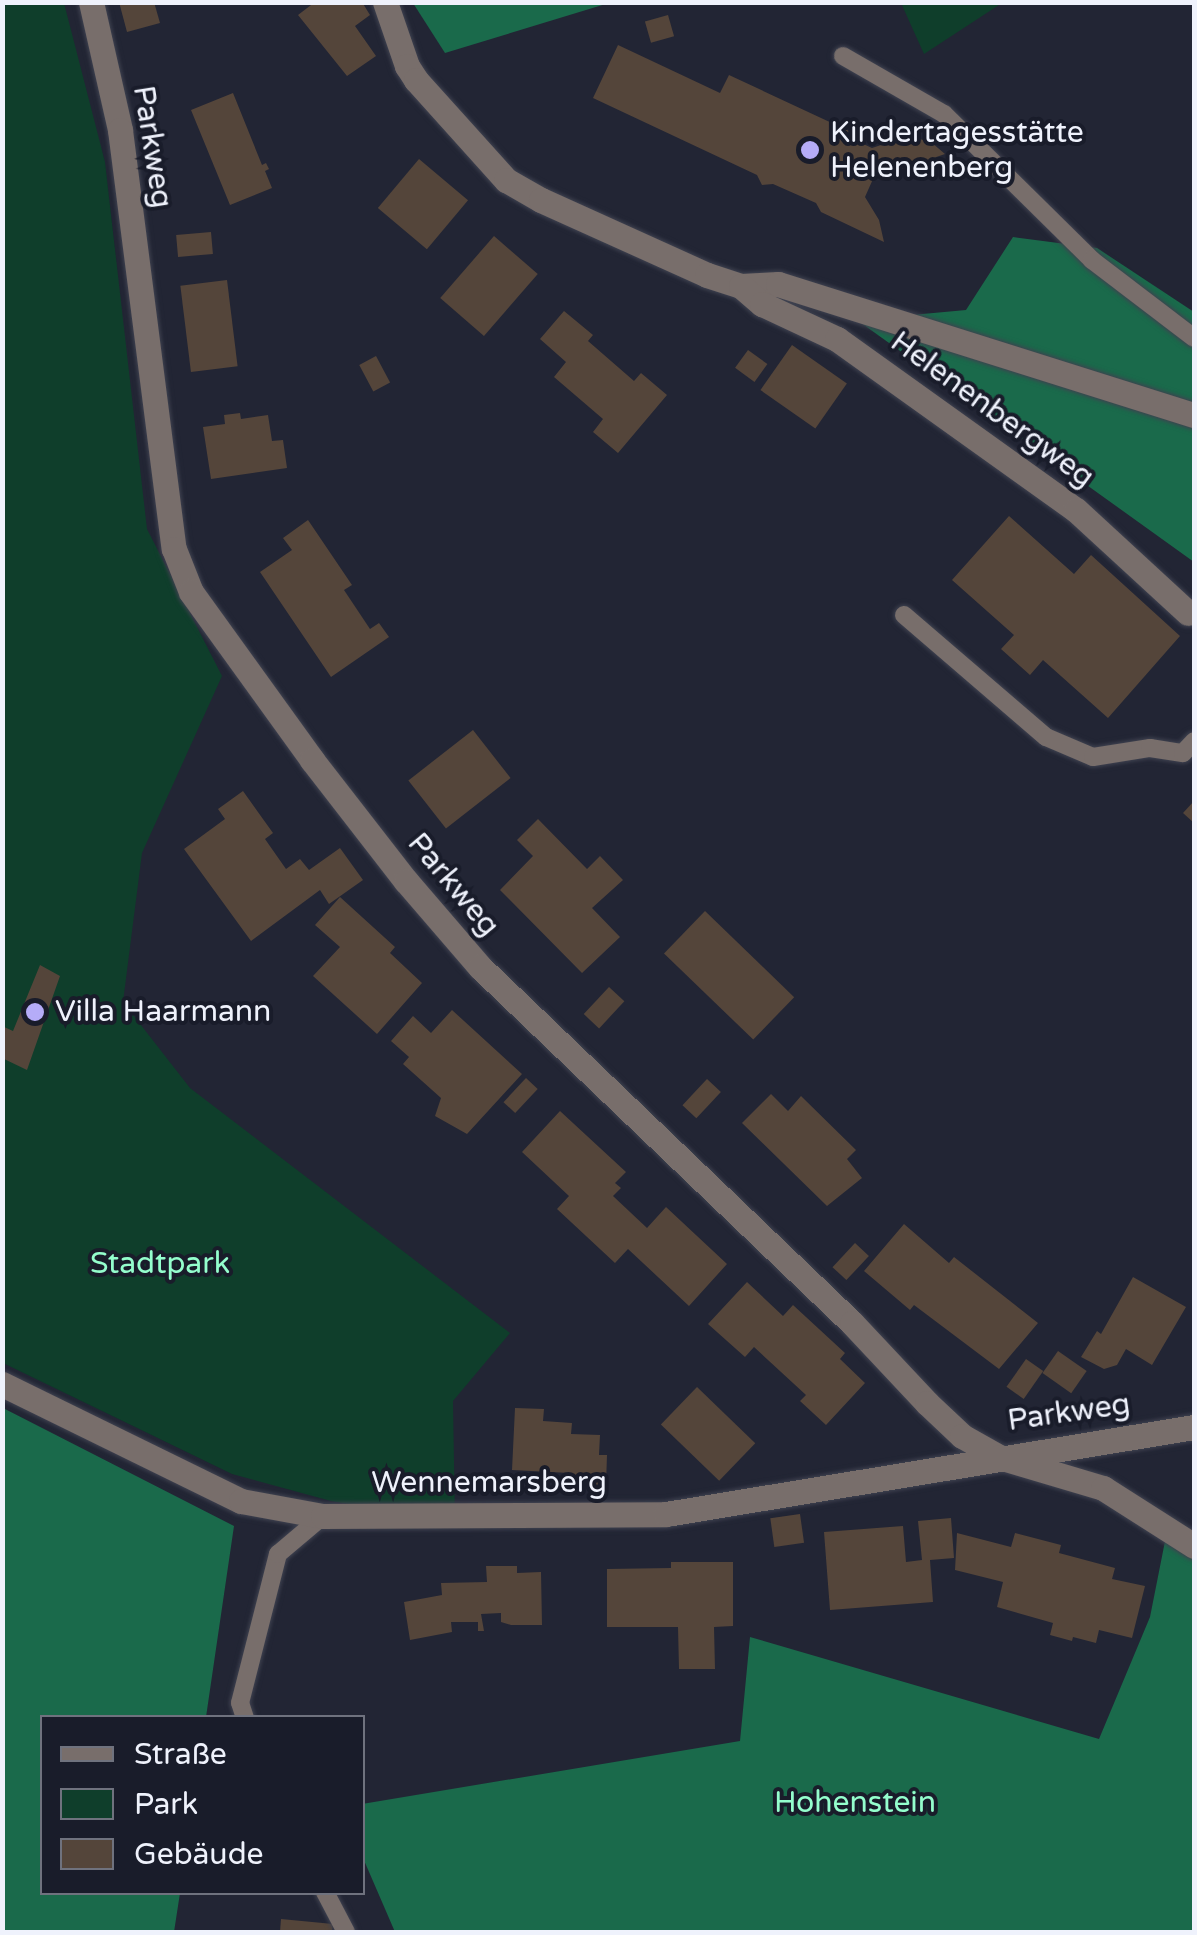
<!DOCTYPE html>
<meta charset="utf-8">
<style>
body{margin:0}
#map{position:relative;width:1197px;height:1935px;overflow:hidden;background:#222534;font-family:"Varela Round",sans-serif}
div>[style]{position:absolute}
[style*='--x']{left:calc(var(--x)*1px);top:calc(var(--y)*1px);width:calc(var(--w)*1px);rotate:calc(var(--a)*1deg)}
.green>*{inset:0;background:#0f3e2b}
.forest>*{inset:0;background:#1a6a4b}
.building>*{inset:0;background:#54453a;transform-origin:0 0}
.roads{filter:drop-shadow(0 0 2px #3f4250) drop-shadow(0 0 2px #3f4250)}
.lane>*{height:18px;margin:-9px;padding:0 9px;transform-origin:9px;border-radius:9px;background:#786e6b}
.street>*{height:25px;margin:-12.5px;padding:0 12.5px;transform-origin:12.5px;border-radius:12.5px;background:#786e6b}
.dots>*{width:28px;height:28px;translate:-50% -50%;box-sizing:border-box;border:5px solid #191c2a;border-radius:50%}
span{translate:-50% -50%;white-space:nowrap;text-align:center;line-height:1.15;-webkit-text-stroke:8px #191c2a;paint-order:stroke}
.poi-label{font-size:30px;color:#eff2fc}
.left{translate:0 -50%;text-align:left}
.street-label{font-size:30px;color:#eff2fc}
.park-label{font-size:30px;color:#94fecd}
.frame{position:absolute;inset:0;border:5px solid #eff2fc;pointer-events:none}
.legend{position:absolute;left:40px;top:1715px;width:325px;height:180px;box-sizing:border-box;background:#191c2a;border:2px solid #6f727e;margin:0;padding:12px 18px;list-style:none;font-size:30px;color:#eff2fc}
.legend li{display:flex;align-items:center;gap:20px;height:50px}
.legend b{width:50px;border:2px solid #6f727e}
</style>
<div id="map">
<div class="green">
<i style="clip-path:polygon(2px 3px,64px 3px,105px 162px,147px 529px,222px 676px,142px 853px,123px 1002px,190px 1088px,510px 1333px,453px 1401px,455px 1523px,331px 1501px,232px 1474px,3px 1363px)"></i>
<i style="clip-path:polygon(901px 3px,1002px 3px,924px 54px)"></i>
</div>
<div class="forest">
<i style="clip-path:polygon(413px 3px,609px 3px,445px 53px)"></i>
<i style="clip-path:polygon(1013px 237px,1097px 248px,1194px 312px,1194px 562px,857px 320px,966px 310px)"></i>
<i style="clip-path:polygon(3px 1408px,234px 1526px,206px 1717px,42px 1718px,42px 1892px,180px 1893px,174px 1932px,3px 1932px)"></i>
<i style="clip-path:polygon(1169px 1521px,1194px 1535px,1194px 1932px,395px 1932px,363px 1858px,362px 1804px,740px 1741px,750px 1637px,1099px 1739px,1150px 1617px)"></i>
</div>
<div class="building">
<i style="clip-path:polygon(119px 2px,154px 2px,160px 23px,127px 32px)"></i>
<i style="clip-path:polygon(315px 2px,362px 2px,370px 15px,355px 26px,376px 56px,347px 76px,298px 15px)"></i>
<i style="left:668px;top:15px;width:22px;height:24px;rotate:74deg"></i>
<i style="clip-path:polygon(618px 45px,720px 93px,729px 75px,849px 131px,846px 136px,872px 148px,908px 136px,931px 142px,945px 154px,873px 179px,865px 197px,879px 220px,884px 242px,821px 212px,816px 203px,773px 184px,762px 185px,757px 175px,593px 98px)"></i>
<i style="clip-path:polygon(233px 93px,262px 165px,266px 163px,269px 169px,265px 171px,272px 188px,230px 205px,191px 110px)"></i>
<i style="left:419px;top:159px;width:64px;height:64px;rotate:40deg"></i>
<i style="left:211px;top:232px;width:22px;height:35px;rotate:85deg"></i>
<i style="left:494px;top:236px;width:58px;height:82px;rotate:41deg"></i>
<i style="left:227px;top:280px;width:87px;height:47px;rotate:83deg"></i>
<i style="clip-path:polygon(564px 311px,593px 335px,588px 341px,634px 381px,641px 373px,667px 395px,618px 453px,593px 432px,603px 419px,554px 377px,566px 362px,540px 339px)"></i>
<i style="left:792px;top:345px;width:67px;height:55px;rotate:35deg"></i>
<i style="left:748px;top:350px;width:24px;height:22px;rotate:36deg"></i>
<i style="left:376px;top:356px;width:30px;height:19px;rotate:62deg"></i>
<i style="clip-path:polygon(240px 413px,241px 419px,268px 415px,272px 441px,283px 440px,287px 468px,211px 479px,203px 427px,225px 424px,224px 415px)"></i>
<i style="clip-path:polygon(1009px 516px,1074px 574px,1091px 555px,1180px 636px,1108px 718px,1043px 660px,1030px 675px,1001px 649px,1014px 635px,952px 580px)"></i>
<i style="clip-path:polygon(308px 520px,352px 585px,344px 590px,370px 629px,379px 623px,389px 637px,331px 677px,260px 572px,292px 550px,283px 538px)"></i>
<i style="left:473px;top:730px;width:61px;height:82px;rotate:52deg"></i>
<i style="clip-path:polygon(243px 791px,273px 833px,265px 839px,286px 869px,300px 859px,309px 870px,340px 848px,363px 880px,329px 904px,320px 890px,251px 941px,184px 849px,225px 819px,218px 809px)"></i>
<i style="clip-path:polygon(1194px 801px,1194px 823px,1183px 813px)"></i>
<i style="clip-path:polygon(538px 819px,587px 869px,600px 856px,623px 880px,592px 908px,620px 937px,582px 973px,500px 890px,533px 856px,517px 840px)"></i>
<i style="clip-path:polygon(340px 897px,395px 947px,390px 953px,422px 983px,377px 1034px,313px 976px,340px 947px,315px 925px)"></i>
<i style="left:705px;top:911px;width:124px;height:59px;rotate:44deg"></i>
<i style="clip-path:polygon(40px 965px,60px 976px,27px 1070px,2px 1058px,2px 1026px,13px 1031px)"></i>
<i style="left:609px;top:987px;width:21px;height:37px;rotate:43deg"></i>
<i style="clip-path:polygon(452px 1010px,522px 1074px,467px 1134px,435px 1116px,441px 1098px,403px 1064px,409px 1057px,391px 1041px,413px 1016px,431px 1033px)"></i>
<i style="left:526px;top:1078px;width:16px;height:33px;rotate:43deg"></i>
<i style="left:707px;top:1079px;width:19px;height:36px;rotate:43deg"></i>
<i style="clip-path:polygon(771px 1094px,788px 1111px,801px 1096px,856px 1150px,847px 1159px,862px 1178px,827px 1206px,742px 1123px)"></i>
<i style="clip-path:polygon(560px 1111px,626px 1172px,615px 1183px,621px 1188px,613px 1196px,647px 1228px,666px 1207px,727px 1264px,689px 1306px,628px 1249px,615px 1263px,557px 1209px,569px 1196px,522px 1152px)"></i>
<i style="clip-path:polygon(904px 1224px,949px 1263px,954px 1257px,1038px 1323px,999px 1369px,914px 1305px,910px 1310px,864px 1271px)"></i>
<i style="left:855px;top:1243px;width:19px;height:33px;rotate:43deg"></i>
<i style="clip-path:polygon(1133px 1277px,1186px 1307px,1152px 1365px,1126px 1349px,1117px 1365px,1104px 1369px,1081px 1357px,1097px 1331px,1101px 1334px)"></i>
<i style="clip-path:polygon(747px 1282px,783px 1316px,793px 1305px,845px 1353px,840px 1359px,865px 1383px,826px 1425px,800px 1401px,806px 1395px,754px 1347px,745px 1357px,708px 1324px)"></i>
<i style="left:1058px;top:1351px;width:35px;height:27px;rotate:35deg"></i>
<i style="left:1026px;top:1359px;width:21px;height:34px;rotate:35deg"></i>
<i style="left:697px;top:1387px;width:81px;height:52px;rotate:44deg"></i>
<i style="clip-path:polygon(515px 1408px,544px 1409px,543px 1421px,572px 1423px,571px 1434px,600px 1435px,599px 1455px,607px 1455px,606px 1485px,570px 1483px,570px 1473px,512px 1470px)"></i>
<i style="left:800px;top:1514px;width:29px;height:30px;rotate:82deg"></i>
<i style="clip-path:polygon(951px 1518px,954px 1558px,930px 1560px,933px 1602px,830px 1610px,824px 1532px,903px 1526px,906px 1562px,922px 1560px,918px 1521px)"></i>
<i style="clip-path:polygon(957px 1533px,1011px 1547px,1015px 1533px,1061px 1545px,1059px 1553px,1115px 1568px,1112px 1579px,1145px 1586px,1132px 1638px,1099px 1630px,1096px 1643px,1073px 1637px,1072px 1641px,1050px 1635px,1053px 1623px,997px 1607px,1003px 1582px,955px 1570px)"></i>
<i style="clip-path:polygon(671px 1562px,733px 1562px,733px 1626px,714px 1627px,715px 1669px,679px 1669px,678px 1627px,607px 1627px,607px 1569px,671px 1568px)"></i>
<i style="clip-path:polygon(486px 1566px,517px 1566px,517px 1573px,541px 1572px,542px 1625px,511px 1625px,501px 1622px,501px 1613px,481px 1614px,484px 1631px,478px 1631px,478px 1622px,451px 1622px,452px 1632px,410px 1640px,404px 1602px,442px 1595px,441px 1583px,487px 1582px)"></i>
<i style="clip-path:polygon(281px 1919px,333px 1924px,332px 1932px,280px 1932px)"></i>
</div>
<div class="roads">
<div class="lane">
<i style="--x:843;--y:56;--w:116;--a:29.9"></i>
<i style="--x:944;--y:114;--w:208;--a:44.6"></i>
<i style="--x:1092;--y:260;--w:128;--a:37.4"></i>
<i style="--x:904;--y:615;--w:187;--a:40.7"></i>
<i style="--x:1046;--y:737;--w:51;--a:23.1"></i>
<i style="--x:1093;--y:757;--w:58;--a:-9"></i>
<i style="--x:1150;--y:748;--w:33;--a:9"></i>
<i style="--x:1183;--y:753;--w:16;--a:-47"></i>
<i style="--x:245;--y:1718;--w:16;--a:-108"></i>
<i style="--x:240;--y:1703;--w:154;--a:-75.7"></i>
<i style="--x:278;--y:1554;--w:59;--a:-40.2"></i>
<i style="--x:325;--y:1892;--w:45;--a:62.3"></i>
</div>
<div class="street">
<i style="--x:91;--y:2;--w:131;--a:77.2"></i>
<i style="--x:120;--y:130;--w:422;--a:82.7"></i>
<i style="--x:174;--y:549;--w:46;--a:68.4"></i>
<i style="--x:191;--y:592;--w:207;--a:54.2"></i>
<i style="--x:312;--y:760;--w:153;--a:52.2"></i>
<i style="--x:406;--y:881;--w:113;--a:49.3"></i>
<i style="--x:480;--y:967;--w:515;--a:43.74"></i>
<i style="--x:852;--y:1323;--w:110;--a:46.8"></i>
<i style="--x:927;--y:1403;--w:48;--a:43.3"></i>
<i style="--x:962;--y:1436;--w:43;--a:29.6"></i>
<i style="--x:999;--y:1457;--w:109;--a:16.6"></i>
<i style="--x:1103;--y:1488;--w:108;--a:32.5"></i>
<i style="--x:385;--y:2;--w:68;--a:71"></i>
<i style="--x:407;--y:66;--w:17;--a:57"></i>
<i style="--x:416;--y:80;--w:135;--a:48"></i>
<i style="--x:506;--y:180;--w:40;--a:29.7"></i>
<i style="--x:541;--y:200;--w:182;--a:24.3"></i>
<i style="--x:707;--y:275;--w:36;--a:18"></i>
<i style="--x:741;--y:286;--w:37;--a:-3"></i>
<i style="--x:778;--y:284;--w:436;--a:17.5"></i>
<i style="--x:741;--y:286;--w:28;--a:41"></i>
<i style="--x:762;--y:304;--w:83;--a:25"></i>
<i style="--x:837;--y:339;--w:294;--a:35.6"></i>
<i style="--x:1076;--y:510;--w:152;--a:42.6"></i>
<i style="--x:2;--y:1384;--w:266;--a:26.1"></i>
<i style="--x:241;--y:1501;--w:83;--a:10.4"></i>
<i style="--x:323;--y:1516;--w:343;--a:-0.3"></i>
<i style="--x:666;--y:1514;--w:535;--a:-9.36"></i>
</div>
</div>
<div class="dots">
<i style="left:810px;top:150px;background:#b5acf8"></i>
<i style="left:35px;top:1012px;background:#b5acf8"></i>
</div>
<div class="poi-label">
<span class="left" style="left:830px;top:150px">Kindertagesstätte<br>Helenenberg</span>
<span class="left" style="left:55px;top:1012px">Villa Haarmann</span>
</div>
<div class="street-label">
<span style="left:152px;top:147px;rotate:81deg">Parkweg</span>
<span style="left:992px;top:410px;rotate:36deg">Helenenbergweg</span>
<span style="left:453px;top:885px;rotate:50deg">Parkweg</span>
<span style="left:1069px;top:1413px;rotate:-8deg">Parkweg</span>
<span style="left:489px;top:1483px">Wennemarsberg</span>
</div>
<div class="park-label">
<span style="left:160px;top:1264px">Stadtpark</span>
<span style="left:855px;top:1803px">Hohenstein</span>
</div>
<div class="frame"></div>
<ul class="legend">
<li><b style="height:12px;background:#786e6b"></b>Straße</li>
<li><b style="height:28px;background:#0f3e2b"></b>Park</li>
<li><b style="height:28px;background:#54453a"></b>Gebäude</li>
</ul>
</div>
